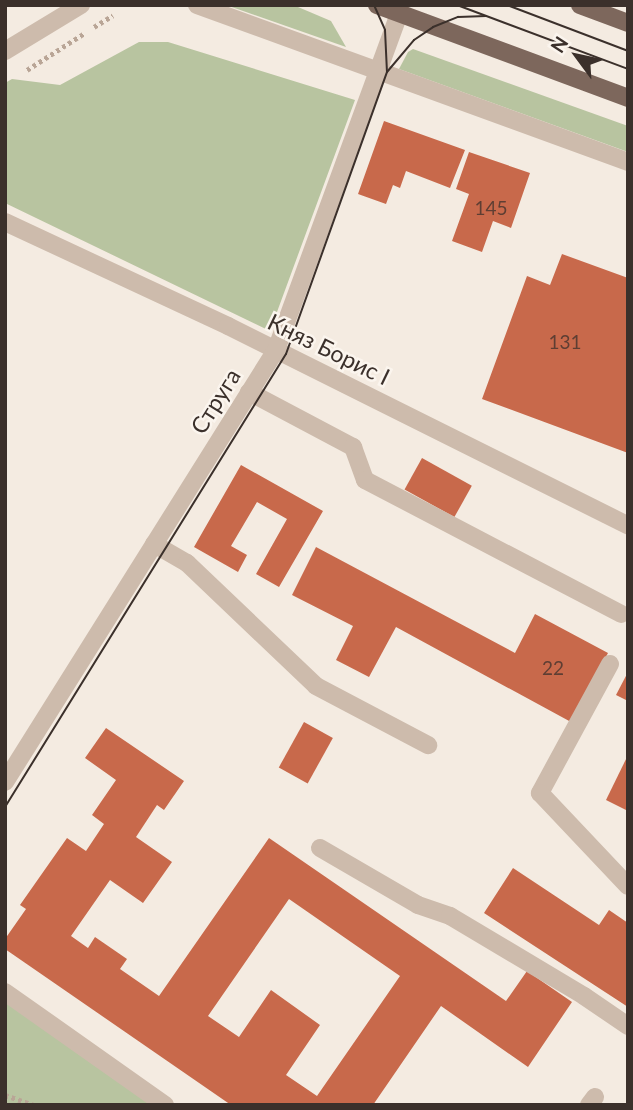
<!DOCTYPE html>
<meta charset="utf-8">
<style>
body{margin:0}
#map{position:relative;width:633px;height:1110px;overflow:hidden;background:#f4ebe1;font-family:Lato,sans-serif}
div>[style]{position:absolute}
[style*='--x']{left:calc(var(--x)*1px);top:calc(var(--y)*1px);width:calc(var(--w)*1px);rotate:calc(var(--a)*1deg)}
.green>*{inset:0;background:#b8c4a0}
.building>*{inset:0;background:#c8694b;transform-origin:0 0}
.path>*{height:4.5px;margin-top:-2.25px;transform-origin:0;background:repeating-linear-gradient(90deg,#b9a596 0 3.5px,transparent 0 7px)}
.minor>*{height:18px;margin:-9px;padding:0 9px;transform-origin:9px;border-radius:9px;background:#cdbbac}
.major>*{height:18px;margin:-9px;padding:0 9px;transform-origin:9px;border-radius:9px;background:#7d675c}
.tram>*{height:2px;margin:-1px;padding:0 1px;transform-origin:1px;border-radius:1px;background:#3b302b}
span{translate:-50% -50%;white-space:nowrap;text-align:center;line-height:1.15;-webkit-text-stroke:5px #fbf5ee;paint-order:stroke}
.number-label{font-size:19px;color:#5e3e33}
.number-label span{-webkit-text-stroke-width:0}
.street-label{font-size:23px;color:#3b302b}
.frame{position:absolute;inset:0;border:7px solid #3b302b;pointer-events:none}
.north{position:absolute;left:542px;top:21px;width:70px;height:70px;-webkit-text-stroke:5px #fbf5ee;paint-order:stroke;rotate:303deg;font-size:19px;font-weight:700;line-height:28px;text-align:center;color:#3b302b}
.north::after{content:'';display:block;margin:auto;width:24px;height:32px;background:#3b302b;clip-path:polygon(50% 0,100% 100%,50% 72%,0 100%)}
</style>
<div id="map">
<div class="green">
<i style="clip-path:polygon(226px 5px,298px 7px,331px 21px,346px 47px)"></i>
<i style="clip-path:polygon(139px 42px,168px 42px,355px 100px,270px 331px,5px 203px,5px 83px,12px 79px,60px 85px)"></i>
<i style="clip-path:polygon(413px 49px,628px 126px,628px 152px,399px 69px,408px 52px)"></i>
<i style="clip-path:polygon(5px 999px,155px 1105px,5px 1105px)"></i>
</div>
<div class="building">
<i style="clip-path:polygon(384px 121px,465px 150px,450px 188px,406px 171px,400px 188px,393px 185px,386px 204px,358px 194px)"></i>
<i style="clip-path:polygon(469px 152px,530px 173px,511px 228px,493px 221px,482px 252px,452px 241px,469px 194px,456px 189px)"></i>
<i style="clip-path:polygon(562px 254px,628px 278px,628px 453px,482px 399px,527px 276px,550px 285px)"></i>
<i style="left:422px;top:458px;width:57px;height:36px;rotate:29deg"></i>
<i style="clip-path:polygon(241px 465px,323px 511px,279px 587px,256px 574px,287px 519px,257px 502px,231px 546px,247px 555px,238px 572px,194px 547px)"></i>
<i style="clip-path:polygon(316px 547px,515px 653px,535px 614px,608px 653px,571px 722px,396px 627px,369px 677px,336px 660px,353px 626px,292px 595px)"></i>
<i style="clip-path:polygon(628px 672px,628px 701px,616px 695px)"></i>
<i style="left:304px;top:722px;width:33px;height:52px;rotate:29deg"></i>
<i style="clip-path:polygon(evenodd,106px 728px,184px 781px,164px 810px,157px 805px,136px 837px,172px 862px,143px 903px,110px 880px,71px 936px,88px 948px,95px 937px,127px 959px,120px 969px,159px 996px,269px 838px,506px 1001px,527px 971px,572px 1002px,528px 1067px,441px 1006px,373px 1105px,231px 1105px,5px 949px,5px 939px,26px 909px,20px 905px,67px 838px,86px 851px,104px 824px,92px 815px,116px 780px,85px 758px,106px 728px,289px 899px,400px 976px,317px 1096px,286px 1075px,320px 1025px,271px 990px,239px 1037px,208px 1016px,289px 899px)"></i>
<i style="clip-path:polygon(628px 755px,628px 811px,606px 800px)"></i>
<i style="clip-path:polygon(513px 868px,599px 925px,609px 910px,628px 923px,628px 1007px,484px 913px)"></i>
</div>
<div class="path">
<i style="--x:94;--y:27;--w:22;--a:-32"></i>
<i style="--x:27;--y:70;--w:67;--a:-32.7"></i>
<i style="--x:5;--y:1095;--w:31;--a:19"></i>
</div>
<div class="minor">
<i style="--x:197;--y:5;--w:459;--a:20"></i>
<i style="--x:5;--y:51;--w:89;--a:-31.2"></i>
<i style="--x:5;--y:222;--w:246;--a:25"></i>
<i style="--x:228;--y:326;--w:447;--a:26.5"></i>
<i style="--x:249;--y:392;--w:118;--a:27.9"></i>
<i style="--x:353;--y:447;--w:35;--a:70"></i>
<i style="--x:365;--y:480;--w:289;--a:27.6"></i>
<i style="--x:154;--y:544;--w:38;--a:30"></i>
<i style="--x:187;--y:563;--w:178;--a:43.6"></i>
<i style="--x:316;--y:686;--w:127;--a:27.8"></i>
<i style="--x:610;--y:664;--w:147;--a:118.5"></i>
<i style="--x:540;--y:793;--w:128;--a:46.6"></i>
<i style="--x:5;--y:782;--w:510;--a:-57.9"></i>
<i style="--x:276;--y:350;--w:359;--a:-69.9"></i>
<i style="--x:320;--y:848;--w:113;--a:30.2"></i>
<i style="--x:418;--y:905;--w:34;--a:19"></i>
<i style="--x:450;--y:916;--w:156;--a:30.8"></i>
<i style="--x:584;--y:996;--w:53;--a:34.3"></i>
<i style="--x:5;--y:992;--w:196;--a:35.2"></i>
<i style="--x:589;--y:1105;--w:10;--a:-53"></i>
</div>
<div class="major">
<i style="--x:377;--y:5;--w:268;--a:20.3"></i>
<i style="--x:580;--y:5;--w:51;--a:20.6"></i>
</div>
<div class="tram">
<i style="--x:374;--y:5;--w:27;--a:66"></i>
<i style="--x:385;--y:30;--w:42;--a:87.3"></i>
<i style="--x:457;--y:5;--w:183;--a:20.5"></i>
<i style="--x:507;--y:5;--w:129;--a:20.8"></i>
<i style="--x:5;--y:807;--w:533;--a:-58.19"></i>
<i style="--x:286;--y:354;--w:300;--a:-70.3"></i>
<i style="--x:387;--y:72;--w:42;--a:-49.8"></i>
<i style="--x:414;--y:40;--w:23;--a:-34"></i>
<i style="--x:433;--y:27;--w:27;--a:-22"></i>
<i style="--x:458;--y:17;--w:28;--a:-2"></i>
</div>
<div class="number-label">
<span style="left:491px;top:208px">145</span>
<span style="left:565px;top:342px">131</span>
<span style="left:553px;top:668px">22</span>
</div>
<div class="street-label">
<span style="left:329px;top:349px;rotate:26deg">Княз Борис I</span>
<span style="left:215px;top:401px;rotate:-58deg">Струга</span>
</div>
<div class="frame"></div>
<div class="north">N</div>
</div>
